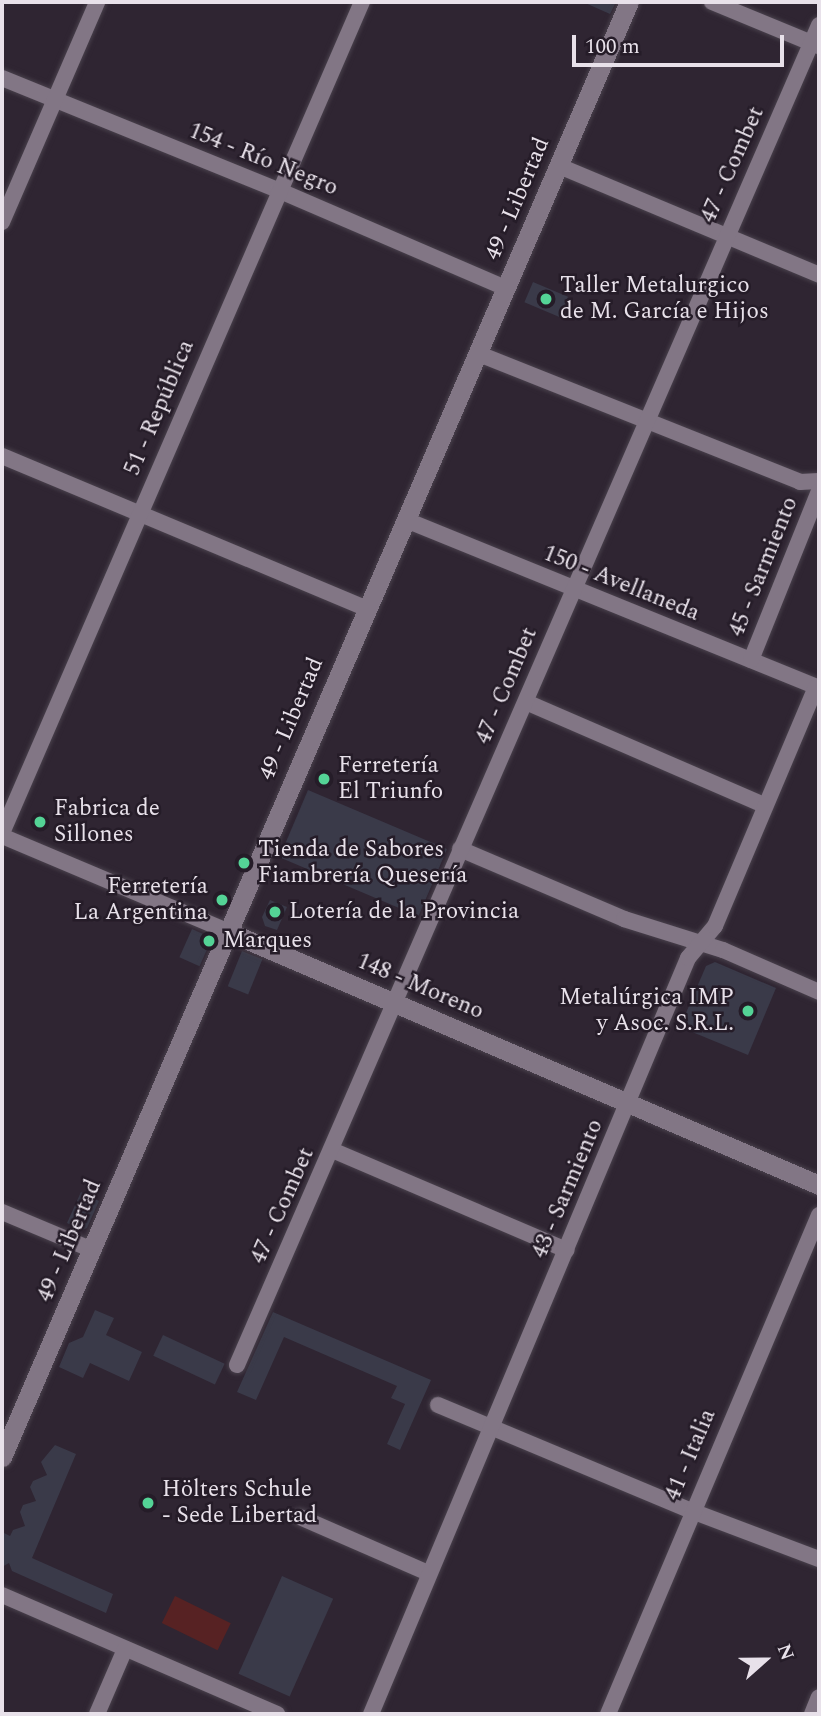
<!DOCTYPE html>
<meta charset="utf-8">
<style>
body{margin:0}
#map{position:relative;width:821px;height:1716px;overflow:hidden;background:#2f2532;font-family:Spectral,serif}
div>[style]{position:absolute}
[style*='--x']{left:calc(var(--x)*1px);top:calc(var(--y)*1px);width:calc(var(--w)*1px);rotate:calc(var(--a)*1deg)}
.green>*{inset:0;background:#572223;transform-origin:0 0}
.building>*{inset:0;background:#3a3a49;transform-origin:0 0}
.roads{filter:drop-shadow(0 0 2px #49414c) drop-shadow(0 0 2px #49414c)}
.minor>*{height:16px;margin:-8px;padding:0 8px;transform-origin:8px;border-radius:8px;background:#827685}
.tertiary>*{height:19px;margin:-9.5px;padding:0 9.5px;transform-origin:9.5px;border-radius:9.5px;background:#827685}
.dots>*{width:19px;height:19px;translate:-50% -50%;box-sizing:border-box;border:4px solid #251c28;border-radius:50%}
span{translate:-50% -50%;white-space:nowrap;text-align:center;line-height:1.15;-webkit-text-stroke:5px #251c28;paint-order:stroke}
.street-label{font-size:23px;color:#e8e1ea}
.poi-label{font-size:23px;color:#e8e1ea}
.left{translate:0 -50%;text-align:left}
.right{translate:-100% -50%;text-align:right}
.frame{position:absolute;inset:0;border:4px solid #e8e1ea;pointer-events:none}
.north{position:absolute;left:730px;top:1625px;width:70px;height:70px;-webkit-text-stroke:5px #251c28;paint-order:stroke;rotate:69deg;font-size:19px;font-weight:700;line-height:28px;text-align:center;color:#e8e1ea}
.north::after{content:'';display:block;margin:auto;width:24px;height:32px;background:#e8e1ea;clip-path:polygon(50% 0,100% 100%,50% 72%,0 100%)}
.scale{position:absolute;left:572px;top:35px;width:212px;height:32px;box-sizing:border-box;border:4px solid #e8e1ea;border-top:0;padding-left:9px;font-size:21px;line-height:24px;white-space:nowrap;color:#e8e1ea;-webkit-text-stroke:5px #251c28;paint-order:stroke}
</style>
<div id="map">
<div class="green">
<i style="left:175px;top:1596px;width:62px;height:30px;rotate:26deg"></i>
</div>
<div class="building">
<i style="clip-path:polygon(583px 2px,616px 2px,610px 14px)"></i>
<i style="left:533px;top:282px;width:38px;height:22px;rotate:23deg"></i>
<i style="left:308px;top:790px;width:151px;height:73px;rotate:23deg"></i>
<i style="clip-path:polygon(270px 900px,287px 907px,277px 930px,265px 926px,262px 917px)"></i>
<i style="left:192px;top:929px;width:22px;height:31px;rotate:24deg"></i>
<i style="left:242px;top:951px;width:22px;height:38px;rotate:22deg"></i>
<i style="clip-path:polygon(715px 962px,776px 988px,748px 1055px,680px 1027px,706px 966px)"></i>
<i style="clip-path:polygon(81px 1192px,99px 1201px,87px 1228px,82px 1230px,67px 1223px)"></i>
<i style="clip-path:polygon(95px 1310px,114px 1318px,106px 1335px,142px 1352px,129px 1381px,90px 1363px,83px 1378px,59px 1367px,69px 1343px,83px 1337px)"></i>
<i style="clip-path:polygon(273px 1312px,431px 1380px,400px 1450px,387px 1444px,405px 1404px,391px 1398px,397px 1386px,284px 1337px,256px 1400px,237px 1392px)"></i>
<i style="left:163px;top:1335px;width:68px;height:23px;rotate:25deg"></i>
<i style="clip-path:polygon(55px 1445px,76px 1454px,32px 1558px,113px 1594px,106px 1613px,12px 1571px,9px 1563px,2px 1567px,2px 1532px,10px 1536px,13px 1530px,25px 1526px,20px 1512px,23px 1505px,36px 1501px,30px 1487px,33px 1481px,47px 1475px,41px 1462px)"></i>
<i style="left:282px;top:1576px;width:56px;height:107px;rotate:24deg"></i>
</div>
<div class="roads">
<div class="minor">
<i style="--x:712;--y:2;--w:116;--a:22.4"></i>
<i style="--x:2;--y:78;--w:298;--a:22.1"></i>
<i style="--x:278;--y:190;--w:248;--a:23.3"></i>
<i style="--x:559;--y:166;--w:282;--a:22.7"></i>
<i style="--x:2;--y:222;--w:240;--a:-66.6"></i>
<i style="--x:479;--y:354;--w:346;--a:21.7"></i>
<i style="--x:800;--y:482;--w:19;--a:-3"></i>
<i style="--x:2;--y:456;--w:394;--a:22.7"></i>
<i style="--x:406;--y:520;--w:446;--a:22.1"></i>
<i style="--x:751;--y:660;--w:182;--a:-68.1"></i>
<i style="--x:526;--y:702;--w:259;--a:23.4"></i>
<i style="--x:2;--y:833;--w:906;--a:-66.58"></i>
<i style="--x:2;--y:836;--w:246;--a:22.9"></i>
<i style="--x:460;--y:849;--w:178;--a:23.1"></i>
<i style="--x:624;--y:919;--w:104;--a:17.4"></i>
<i style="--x:723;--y:950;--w:105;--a:23.6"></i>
<i style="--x:332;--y:1150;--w:255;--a:23.1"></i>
<i style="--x:2;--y:1212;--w:99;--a:22.7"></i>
<i style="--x:237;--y:1365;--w:1461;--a:-66.52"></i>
<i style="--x:438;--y:1405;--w:275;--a:22.7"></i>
<i style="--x:692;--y:1511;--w:136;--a:20.7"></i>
<i style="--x:300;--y:1517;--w:140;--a:23.6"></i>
<i style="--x:2;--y:1595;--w:300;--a:23.4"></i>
<i style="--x:97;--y:1714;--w:71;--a:-66.7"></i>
<i style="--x:371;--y:1714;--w:820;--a:-67.25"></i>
<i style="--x:688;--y:958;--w:42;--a:-49.8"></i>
<i style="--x:715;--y:926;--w:259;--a:-67.1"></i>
<i style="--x:608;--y:1714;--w:542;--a:-67.08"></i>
<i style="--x:812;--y:1714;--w:18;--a:-68"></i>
</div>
<div class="tertiary">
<i style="--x:229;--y:932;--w:642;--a:23.21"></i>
<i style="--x:2;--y:1457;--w:1584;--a:-66.69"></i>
</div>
</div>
<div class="dots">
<i style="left:546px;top:299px;background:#54d396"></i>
<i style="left:324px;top:779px;background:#54d396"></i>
<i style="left:40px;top:822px;background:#54d396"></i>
<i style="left:244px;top:863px;background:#54d396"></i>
<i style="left:222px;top:900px;background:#54d396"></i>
<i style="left:275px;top:912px;background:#54d396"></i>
<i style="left:209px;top:941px;background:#54d396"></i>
<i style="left:748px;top:1011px;background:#54d396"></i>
<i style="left:148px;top:1503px;background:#54d396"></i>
</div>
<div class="street-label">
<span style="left:263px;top:160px;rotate:22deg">154 - Río Negro</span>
<span style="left:733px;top:165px;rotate:-66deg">47 - Combet</span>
<span style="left:518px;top:199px;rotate:-67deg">49 - Libertad</span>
<span style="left:160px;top:408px;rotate:-67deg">51 - República</span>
<span style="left:764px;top:567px;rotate:-68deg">45 - Sarmiento</span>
<span style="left:621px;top:584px;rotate:22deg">150 - Avellaneda</span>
<span style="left:507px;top:686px;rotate:-67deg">47 - Combet</span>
<span style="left:292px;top:719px;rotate:-67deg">49 - Libertad</span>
<span style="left:420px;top:987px;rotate:23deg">148 - Moreno</span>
<span style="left:568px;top:1189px;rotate:-67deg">43 - Sarmiento</span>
<span style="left:283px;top:1206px;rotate:-66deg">47 - Combet</span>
<span style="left:70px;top:1241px;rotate:-67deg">49 - Libertad</span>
<span style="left:691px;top:1455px;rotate:-67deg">41 - Italia</span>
</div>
<div class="poi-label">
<span class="left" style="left:560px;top:299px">Taller Metalurgico<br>de M. García e Hijos</span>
<span class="left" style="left:338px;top:779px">Ferretería<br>El Triunfo</span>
<span class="left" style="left:54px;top:822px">Fabrica de<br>Sillones</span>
<span class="left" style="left:258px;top:863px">Tienda de Sabores<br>Fiambrería Quesería</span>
<span class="right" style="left:208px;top:900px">Ferretería<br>La Argentina</span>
<span class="left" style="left:289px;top:912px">Lotería de la Provincia</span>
<span class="left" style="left:223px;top:941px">Marques</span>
<span class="right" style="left:734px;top:1011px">Metalúrgica IMP<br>y Asoc. S.R.L.</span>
<span class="left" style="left:162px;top:1503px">Hölters Schule<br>- Sede Libertad</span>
</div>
<div class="frame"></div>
<div class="north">N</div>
<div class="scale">100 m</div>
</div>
